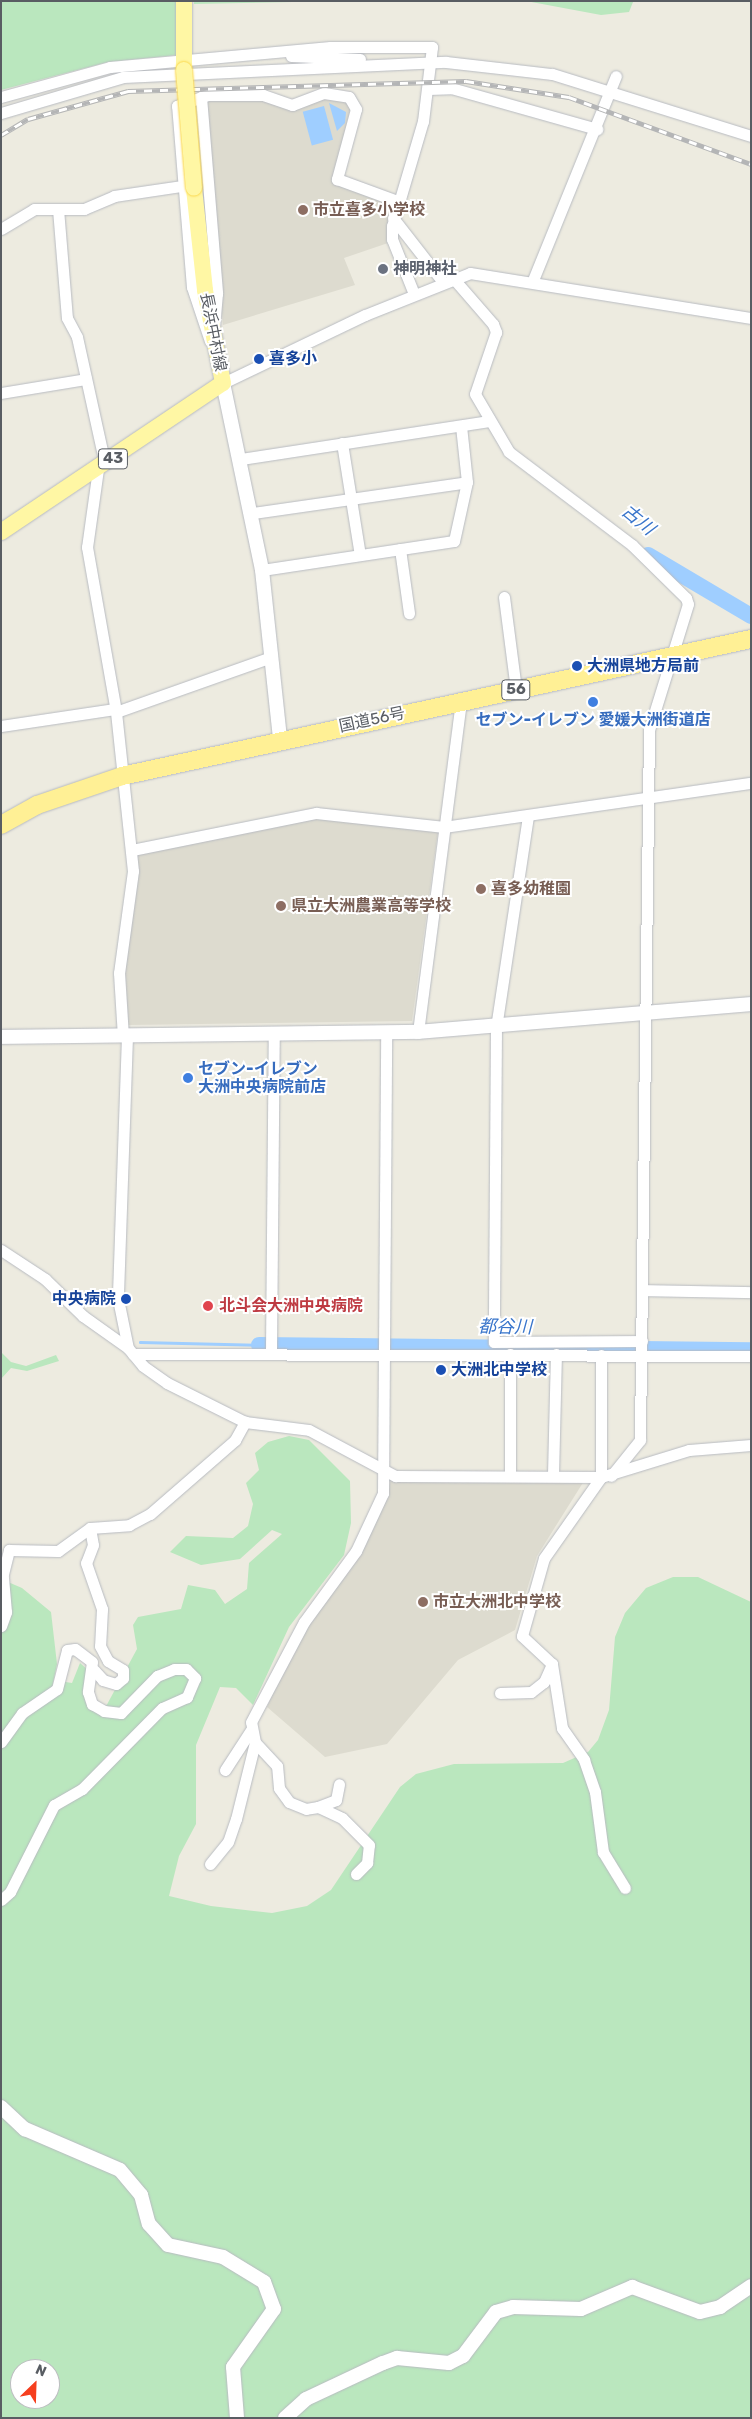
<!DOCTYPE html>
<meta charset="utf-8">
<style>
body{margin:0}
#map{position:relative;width:752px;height:2419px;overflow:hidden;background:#edebe0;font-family:Rubik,"Noto Sans JP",sans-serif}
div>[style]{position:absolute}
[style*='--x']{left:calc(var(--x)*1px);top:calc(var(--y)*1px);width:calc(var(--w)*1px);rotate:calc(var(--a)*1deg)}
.education>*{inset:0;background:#dddbcf}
.green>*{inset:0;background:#bae7be}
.water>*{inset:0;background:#9fceff;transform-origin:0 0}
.stream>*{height:2.5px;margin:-1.25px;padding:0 1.25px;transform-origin:1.25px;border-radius:1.25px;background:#9fceff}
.river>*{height:16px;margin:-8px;padding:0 8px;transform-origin:8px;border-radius:8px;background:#9fceff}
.roads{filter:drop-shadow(0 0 1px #b8bbc1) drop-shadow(0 0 1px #b8bbc1)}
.minor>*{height:11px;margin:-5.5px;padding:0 5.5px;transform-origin:5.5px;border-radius:5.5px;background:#fff}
.tertiary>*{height:14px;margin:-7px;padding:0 7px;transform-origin:7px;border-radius:7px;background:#fff}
.primary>*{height:16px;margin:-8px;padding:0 8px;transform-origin:8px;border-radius:8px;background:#fff7a4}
.trunk>*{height:18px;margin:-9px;padding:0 9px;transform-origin:9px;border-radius:9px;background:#fff095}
.rail>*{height:4.5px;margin-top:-2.25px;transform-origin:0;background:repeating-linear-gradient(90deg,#fff 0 8px,#b4b5b6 0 16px);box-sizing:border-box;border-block:1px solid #b4b5b6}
.bridges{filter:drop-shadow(0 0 1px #fbd74b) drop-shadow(0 0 1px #fbd74b)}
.primary-bridge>*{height:16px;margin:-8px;padding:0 8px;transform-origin:8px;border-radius:8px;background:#fff7a4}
.dots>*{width:14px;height:14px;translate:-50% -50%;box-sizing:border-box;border:2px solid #fff;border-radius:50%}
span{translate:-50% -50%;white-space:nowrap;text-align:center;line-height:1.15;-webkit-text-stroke:4px #fff;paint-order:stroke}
.shield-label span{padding:1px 4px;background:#fff;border:1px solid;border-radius:4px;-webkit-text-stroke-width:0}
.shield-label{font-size:15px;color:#595d63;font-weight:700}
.education-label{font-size:16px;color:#785e54;font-weight:700}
.left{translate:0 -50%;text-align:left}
.worship-label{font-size:16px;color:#5b616d;font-weight:700}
.street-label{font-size:16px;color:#595d63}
.transit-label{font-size:16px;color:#164399;font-weight:700}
.right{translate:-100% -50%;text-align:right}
.shop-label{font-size:16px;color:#366cbe;font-weight:700}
.health-label{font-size:16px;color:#be3a42;font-weight:700}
.water-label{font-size:18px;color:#3975cb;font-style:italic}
.frame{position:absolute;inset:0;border:2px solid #595d63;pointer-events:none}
.north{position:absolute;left:10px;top:2359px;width:50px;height:50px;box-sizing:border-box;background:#fff;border:1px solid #bdbec1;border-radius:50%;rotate:24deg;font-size:14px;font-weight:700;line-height:20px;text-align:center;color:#595d63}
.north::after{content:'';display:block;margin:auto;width:18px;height:22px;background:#f63f1e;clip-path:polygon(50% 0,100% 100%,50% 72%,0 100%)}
</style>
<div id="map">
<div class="education">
<i style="clip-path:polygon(319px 97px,352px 102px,333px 181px,392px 205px,388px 243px,344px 258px,355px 285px,223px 325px,204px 104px,207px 98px,262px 98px,287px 107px)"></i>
<i style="clip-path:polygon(326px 815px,438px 831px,412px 1021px,128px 1025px,125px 959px,138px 852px)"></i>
<i style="clip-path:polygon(391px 1479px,584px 1481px,537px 1556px,515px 1630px,458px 1660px,387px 1744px,325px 1757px,267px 1707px,290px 1653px,383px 1507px)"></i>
</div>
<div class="green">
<i style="clip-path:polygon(1px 1px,177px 1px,178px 55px,108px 62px,1px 90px)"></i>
<i style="clip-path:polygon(194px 1px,344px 1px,194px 4px)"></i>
<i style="clip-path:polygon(526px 1px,633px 1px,633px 2px,629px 12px,601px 15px)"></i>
<i style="clip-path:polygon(1px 1352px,11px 1362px,26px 1366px,56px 1355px,59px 1361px,27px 1371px,11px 1368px,1px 1379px)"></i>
<i style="clip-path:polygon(evenodd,289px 1436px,309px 1440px,350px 1481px,351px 1523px,344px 1555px,289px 1627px,253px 1705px,236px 1688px,220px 1687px,196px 1745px,196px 1824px,179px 1856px,169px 1896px,211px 1906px,272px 1913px,307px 1906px,331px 1890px,400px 1787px,416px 1774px,454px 1764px,563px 1763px,588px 1752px,598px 1740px,609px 1710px,615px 1637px,625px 1613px,646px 1588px,673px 1577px,698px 1577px,751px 1602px,751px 2418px,1px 2418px,1px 1579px,22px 1588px,51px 1612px,57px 1664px,51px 1694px,59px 1681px,72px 1683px,80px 1663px,88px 1670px,88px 1692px,104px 1710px,137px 1649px,133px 1625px,138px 1617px,181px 1609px,188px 1585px,215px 1590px,225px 1604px,247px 1589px,249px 1563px,282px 1534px,272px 1530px,240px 1559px,201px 1565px,170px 1552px,186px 1536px,233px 1538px,248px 1526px,253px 1504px,246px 1483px,259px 1470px,255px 1453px,268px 1442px,289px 1436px,20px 2369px,50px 2369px,50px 2399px,20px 2399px,20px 2369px)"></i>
</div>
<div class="water">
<i style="clip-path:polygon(329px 103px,346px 112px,345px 123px,337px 131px)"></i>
<i style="left:324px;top:106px;width:35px;height:22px;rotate:75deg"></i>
</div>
<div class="stream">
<i style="--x:140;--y:1342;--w:119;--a:1.4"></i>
</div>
<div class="river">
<i style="--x:648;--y:555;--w:120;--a:30.6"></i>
<i style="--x:259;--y:1345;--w:492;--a:0.6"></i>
</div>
<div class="roads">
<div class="minor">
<i style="--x:291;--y:56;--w:69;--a:2.5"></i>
<i style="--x:428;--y:89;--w:23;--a:-2"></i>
<i style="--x:451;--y:88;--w:152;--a:15.7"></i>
<i style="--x:1;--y:97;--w:113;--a:-15.4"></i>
<i style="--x:110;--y:67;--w:221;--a:-5.2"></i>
<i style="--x:330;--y:47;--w:102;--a:0"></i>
<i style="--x:432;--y:47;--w:75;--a:96.9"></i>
<i style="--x:423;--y:121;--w:109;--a:106.4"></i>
<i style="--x:392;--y:226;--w:13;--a:90"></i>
<i style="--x:392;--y:239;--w:59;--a:68.2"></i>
<i style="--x:201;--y:97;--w:197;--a:85.3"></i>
<i style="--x:217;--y:293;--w:34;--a:95"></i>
<i style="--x:1;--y:113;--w:127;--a:-16.4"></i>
<i style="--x:123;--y:77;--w:323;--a:-2.7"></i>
<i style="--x:446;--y:62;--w:107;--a:6.5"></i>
<i style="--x:552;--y:74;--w:208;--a:17.3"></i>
<i style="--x:58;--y:209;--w:109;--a:85.3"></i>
<i style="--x:67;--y:318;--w:21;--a:62"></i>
<i style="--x:77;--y:337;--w:130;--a:77.6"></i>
<i style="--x:393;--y:218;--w:81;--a:52"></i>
<i style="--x:1;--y:229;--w:39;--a:-31"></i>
<i style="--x:34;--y:209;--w:50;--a:0"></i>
<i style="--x:84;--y:209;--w:33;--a:-23"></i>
<i style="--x:114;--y:196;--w:69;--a:-8.4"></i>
<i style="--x:453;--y:278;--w:61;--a:49"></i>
<i style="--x:493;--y:324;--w:9;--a:69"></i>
<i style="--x:496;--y:332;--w:65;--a:108.7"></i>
<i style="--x:475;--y:394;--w:67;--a:59.6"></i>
<i style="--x:509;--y:452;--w:154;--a:37.1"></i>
<i style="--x:632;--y:545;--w:76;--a:44.5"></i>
<i style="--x:686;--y:598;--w:6;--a:72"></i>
<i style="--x:688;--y:604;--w:132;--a:107.2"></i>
<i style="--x:649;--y:730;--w:710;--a:90.73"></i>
<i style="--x:640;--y:1440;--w:46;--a:128.9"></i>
<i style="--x:533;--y:280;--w:220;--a:-67.9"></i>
<i style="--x:210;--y:341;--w:57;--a:-108.4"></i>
<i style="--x:192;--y:287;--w:182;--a:-94.7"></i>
<i style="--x:177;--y:106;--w:33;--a:-20"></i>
<i style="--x:208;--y:95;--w:55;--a:0"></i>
<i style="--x:263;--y:95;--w:31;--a:19"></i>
<i style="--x:292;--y:105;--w:34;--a:-21"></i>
<i style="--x:324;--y:93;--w:25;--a:9"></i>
<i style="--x:349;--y:97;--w:14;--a:60"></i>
<i style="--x:356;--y:109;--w:73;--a:105.2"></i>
<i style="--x:337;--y:179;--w:64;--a:20.1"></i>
<i style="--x:223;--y:383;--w:157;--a:-25.6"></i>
<i style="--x:365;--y:315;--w:113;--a:-21.8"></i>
<i style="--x:470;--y:273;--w:285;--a:9.1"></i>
<i style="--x:1;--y:393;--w:86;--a:-9.4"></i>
<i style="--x:342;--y:443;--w:113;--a:80.9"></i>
<i style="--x:241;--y:459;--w:251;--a:-8.7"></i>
<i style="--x:98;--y:469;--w:79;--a:98"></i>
<i style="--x:87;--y:547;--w:168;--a:80"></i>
<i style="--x:116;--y:712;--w:160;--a:83.9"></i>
<i style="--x:133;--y:871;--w:103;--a:97.8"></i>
<i style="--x:119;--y:973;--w:63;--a:86.4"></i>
<i style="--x:253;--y:513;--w:216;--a:-8.2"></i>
<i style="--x:467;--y:482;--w:56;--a:-96.1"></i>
<i style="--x:400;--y:549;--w:65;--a:82"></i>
<i style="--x:262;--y:570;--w:194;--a:-8.6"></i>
<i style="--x:454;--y:541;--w:60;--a:-77.6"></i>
<i style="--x:504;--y:597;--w:94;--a:82.6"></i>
<i style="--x:116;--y:712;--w:164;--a:-19.5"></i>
<i style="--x:1;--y:726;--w:115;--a:-8.5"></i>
<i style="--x:528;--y:816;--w:213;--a:98.6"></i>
<i style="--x:496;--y:1027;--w:315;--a:90.4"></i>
<i style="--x:494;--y:1342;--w:148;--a:-0.4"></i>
<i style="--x:132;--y:850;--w:188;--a:-11.4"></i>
<i style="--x:316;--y:813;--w:129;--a:6.2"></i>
<i style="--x:444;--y:827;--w:310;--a:-8.2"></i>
<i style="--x:418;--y:1032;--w:333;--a:-82.6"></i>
<i style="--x:127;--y:1036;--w:263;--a:92"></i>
<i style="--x:118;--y:1299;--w:50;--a:78.5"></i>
<i style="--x:128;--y:1348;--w:23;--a:50"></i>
<i style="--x:143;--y:1366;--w:29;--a:35"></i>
<i style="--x:167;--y:1383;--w:87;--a:26.6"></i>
<i style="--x:245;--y:1422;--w:64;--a:7.1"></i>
<i style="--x:309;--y:1430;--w:98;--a:28.1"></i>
<i style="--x:395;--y:1476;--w:206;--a:0.3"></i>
<i style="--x:601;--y:1477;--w:92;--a:-17.1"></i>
<i style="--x:689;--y:1450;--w:62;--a:-4.6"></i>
<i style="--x:1;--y:1250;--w:53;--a:33.4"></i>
<i style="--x:45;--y:1279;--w:53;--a:44.2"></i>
<i style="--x:83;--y:1316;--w:55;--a:35.4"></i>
<i style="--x:643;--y:1290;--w:108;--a:1.1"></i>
<i style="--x:271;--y:1352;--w:319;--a:-89.5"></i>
<i style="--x:133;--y:1354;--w:618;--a:0.19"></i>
<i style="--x:510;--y:1354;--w:121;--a:90"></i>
<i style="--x:601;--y:1355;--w:122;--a:90"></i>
<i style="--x:601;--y:1477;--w:99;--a:125.1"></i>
<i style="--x:544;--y:1558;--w:81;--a:105.8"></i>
<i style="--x:522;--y:1636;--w:41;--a:43"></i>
<i style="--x:552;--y:1664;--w:65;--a:81.1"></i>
<i style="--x:562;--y:1728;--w:39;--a:55"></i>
<i style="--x:584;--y:1760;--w:34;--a:71"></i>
<i style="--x:595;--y:1792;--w:61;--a:82.4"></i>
<i style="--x:603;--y:1852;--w:42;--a:58.6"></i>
<i style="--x:553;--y:1475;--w:121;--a:-88.6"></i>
<i style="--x:90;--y:1528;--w:17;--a:80"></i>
<i style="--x:93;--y:1545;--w:19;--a:111"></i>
<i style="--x:86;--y:1563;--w:49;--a:70.8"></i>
<i style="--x:102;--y:1609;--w:37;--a:93"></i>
<i style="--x:100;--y:1646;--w:17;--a:62"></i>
<i style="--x:108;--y:1661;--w:17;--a:31"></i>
<i style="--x:123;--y:1670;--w:8;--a:90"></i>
<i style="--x:123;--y:1678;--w:9;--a:139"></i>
<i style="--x:116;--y:1684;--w:14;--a:-163"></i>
<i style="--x:103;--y:1680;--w:13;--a:-132"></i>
<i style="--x:1;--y:1626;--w:15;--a:-70"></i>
<i style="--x:6;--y:1612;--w:38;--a:-95"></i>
<i style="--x:3;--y:1574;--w:25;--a:-76"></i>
<i style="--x:9;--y:1550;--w:49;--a:1.2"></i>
<i style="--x:58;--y:1551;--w:39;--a:-36"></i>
<i style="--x:90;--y:1528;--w:39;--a:-4"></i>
<i style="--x:129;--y:1525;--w:24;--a:-28"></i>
<i style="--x:150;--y:1514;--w:113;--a:-41"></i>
<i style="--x:235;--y:1440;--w:21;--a:-61"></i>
<i style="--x:500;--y:1693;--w:31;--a:-2"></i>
<i style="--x:531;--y:1692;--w:16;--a:-38"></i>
<i style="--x:544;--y:1682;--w:20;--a:-66"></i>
<i style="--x:1;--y:1742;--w:36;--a:-54"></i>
<i style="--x:22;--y:1713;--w:42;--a:-34.4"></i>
<i style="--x:57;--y:1689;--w:40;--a:-75.6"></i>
<i style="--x:67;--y:1650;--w:8;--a:-7"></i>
<i style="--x:75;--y:1649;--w:21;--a:37"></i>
<i style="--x:92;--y:1662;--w:30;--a:98"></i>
<i style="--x:88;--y:1692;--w:13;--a:72"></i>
<i style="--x:92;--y:1704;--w:14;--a:30"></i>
<i style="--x:104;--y:1711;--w:17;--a:7"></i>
<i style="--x:121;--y:1713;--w:52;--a:-45.8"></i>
<i style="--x:157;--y:1676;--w:18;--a:-22"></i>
<i style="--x:174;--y:1669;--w:12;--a:0"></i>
<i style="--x:186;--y:1669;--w:13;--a:45"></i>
<i style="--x:195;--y:1678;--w:21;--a:113"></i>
<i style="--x:187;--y:1697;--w:27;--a:156"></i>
<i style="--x:162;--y:1708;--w:114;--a:134.6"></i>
<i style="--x:82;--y:1789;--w:32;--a:150"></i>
<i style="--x:54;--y:1805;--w:97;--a:116.8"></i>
<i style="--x:10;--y:1892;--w:12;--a:138"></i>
<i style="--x:225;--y:1770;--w:48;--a:-57"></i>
<i style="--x:318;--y:1807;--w:19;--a:-21"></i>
<i style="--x:336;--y:1800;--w:16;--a:-79"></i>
<i style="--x:210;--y:1864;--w:28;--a:-51"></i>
<i style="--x:228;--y:1842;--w:24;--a:-71"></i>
<i style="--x:236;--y:1819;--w:79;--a:-76.1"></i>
<i style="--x:356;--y:1874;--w:16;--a:-45"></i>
<i style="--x:367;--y:1863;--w:18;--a:-84"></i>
<i style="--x:369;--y:1845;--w:38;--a:-135"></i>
<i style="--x:342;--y:1818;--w:26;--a:-155"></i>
<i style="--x:318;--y:1807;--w:12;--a:171"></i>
<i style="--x:306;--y:1809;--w:18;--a:-158"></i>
<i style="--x:289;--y:1802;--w:17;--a:-126"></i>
<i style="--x:279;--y:1788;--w:22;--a:-95"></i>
<i style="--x:277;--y:1766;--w:33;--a:-133"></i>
<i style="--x:255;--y:1742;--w:20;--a:-101"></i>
<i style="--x:251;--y:1722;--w:113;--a:-62.1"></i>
<i style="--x:304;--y:1622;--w:88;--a:-53.8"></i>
<i style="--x:356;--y:1551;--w:64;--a:-65"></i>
<i style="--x:383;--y:1493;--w:460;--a:-89.6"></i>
</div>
<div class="tertiary">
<i style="--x:223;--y:383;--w:191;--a:78.2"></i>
<i style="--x:262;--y:570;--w:170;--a:83.9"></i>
<i style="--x:1;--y:1037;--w:417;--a:-0.7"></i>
<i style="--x:418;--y:1032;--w:334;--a:-4.8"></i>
<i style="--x:1;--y:2107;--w:33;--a:43"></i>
<i style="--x:25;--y:2129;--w:103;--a:23.3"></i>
<i style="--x:120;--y:2170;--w:33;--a:50"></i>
<i style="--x:141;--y:2195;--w:30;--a:75"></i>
<i style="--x:149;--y:2224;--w:28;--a:48"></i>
<i style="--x:168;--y:2245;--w:56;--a:12.3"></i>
<i style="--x:223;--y:2257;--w:48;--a:31.4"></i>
<i style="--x:264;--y:2282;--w:29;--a:70"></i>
<i style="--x:274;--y:2309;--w:71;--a:125.3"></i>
<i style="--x:233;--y:2367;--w:51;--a:85.5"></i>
<i style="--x:285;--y:2418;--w:28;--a:-42"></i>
<i style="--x:306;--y:2399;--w:85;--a:-25.1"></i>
<i style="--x:383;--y:2363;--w:15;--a:-20"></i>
<i style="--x:397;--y:2358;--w:52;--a:5.5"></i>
<i style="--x:449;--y:2363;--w:16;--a:-27"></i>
<i style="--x:463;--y:2356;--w:55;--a:-53.1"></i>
<i style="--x:496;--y:2312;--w:18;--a:-16"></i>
<i style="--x:513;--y:2307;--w:68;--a:1.7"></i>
<i style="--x:581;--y:2309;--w:56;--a:-23.3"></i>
<i style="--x:632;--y:2287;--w:72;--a:20.2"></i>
<i style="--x:700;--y:2312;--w:21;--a:-14"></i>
<i style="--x:720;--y:2307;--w:37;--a:-34"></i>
</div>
<div class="primary">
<i style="--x:184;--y:1;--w:69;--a:90"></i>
<i style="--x:1;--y:532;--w:267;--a:-33.9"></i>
<i style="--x:223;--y:383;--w:95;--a:-101"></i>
<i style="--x:205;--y:290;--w:103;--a:-96.2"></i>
</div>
<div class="trunk">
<i style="--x:1;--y:825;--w:41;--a:-29.1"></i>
<i style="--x:37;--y:805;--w:90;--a:-18.8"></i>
<i style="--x:122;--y:776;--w:644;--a:-12.29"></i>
</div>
</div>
<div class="rail">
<i style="--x:1;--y:135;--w:31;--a:-31"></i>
<i style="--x:28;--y:119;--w:104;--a:-15.6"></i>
<i style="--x:128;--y:91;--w:338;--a:-1.7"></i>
<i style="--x:466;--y:81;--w:104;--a:8.8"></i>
<i style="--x:569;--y:97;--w:194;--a:20.2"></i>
</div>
<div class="bridges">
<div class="primary-bridge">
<i style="--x:184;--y:70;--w:118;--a:85.2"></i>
</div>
</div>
<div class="dots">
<i style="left:303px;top:210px;background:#8d6e63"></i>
<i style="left:383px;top:269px;background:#6b7280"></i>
<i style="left:259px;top:359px;background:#1a4fb4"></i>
<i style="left:577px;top:666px;background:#1a4fb4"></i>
<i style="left:593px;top:702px;background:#3f7fe0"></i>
<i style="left:481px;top:889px;background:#8d6e63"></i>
<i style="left:281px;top:906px;background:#8d6e63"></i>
<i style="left:188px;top:1078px;background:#3f7fe0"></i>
<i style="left:126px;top:1299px;background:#1a4fb4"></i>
<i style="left:208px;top:1306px;background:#e0444e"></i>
<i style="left:441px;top:1370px;background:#1a4fb4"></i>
<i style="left:423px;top:1602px;background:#8d6e63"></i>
</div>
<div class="shield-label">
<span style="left:113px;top:459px">43</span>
<span style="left:516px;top:690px">56</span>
</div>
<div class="education-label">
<span class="left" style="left:313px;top:210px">市立喜多小学校</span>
<span class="left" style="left:491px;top:889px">喜多幼稚園</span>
<span class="left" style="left:291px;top:906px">県立大洲農業高等学校</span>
<span class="left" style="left:433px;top:1602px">市立大洲北中学校</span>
</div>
<div class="worship-label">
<span class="left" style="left:393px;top:269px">神明神社</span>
</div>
<div class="street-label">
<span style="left:213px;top:332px;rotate:79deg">長浜中村線</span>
<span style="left:372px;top:720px;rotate:-12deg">国道56号</span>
</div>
<div class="transit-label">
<span class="left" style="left:269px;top:359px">喜多小</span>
<span class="left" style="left:587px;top:666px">大洲県地方局前</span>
<span class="right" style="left:116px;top:1299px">中央病院</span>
<span class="left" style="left:451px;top:1370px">大洲北中学校</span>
</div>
<div class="shop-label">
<span style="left:593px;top:720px">セブン-イレブン 愛媛大洲街道店</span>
<span class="left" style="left:198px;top:1078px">セブン-イレブン<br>大洲中央病院前店</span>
</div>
<div class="health-label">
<span class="left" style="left:219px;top:1306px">北斗会大洲中央病院</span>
</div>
<div class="water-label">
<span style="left:638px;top:520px;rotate:39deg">古川</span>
<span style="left:505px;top:1327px;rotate:1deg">都谷川</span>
</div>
<div class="frame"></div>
<div class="north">N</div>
</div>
